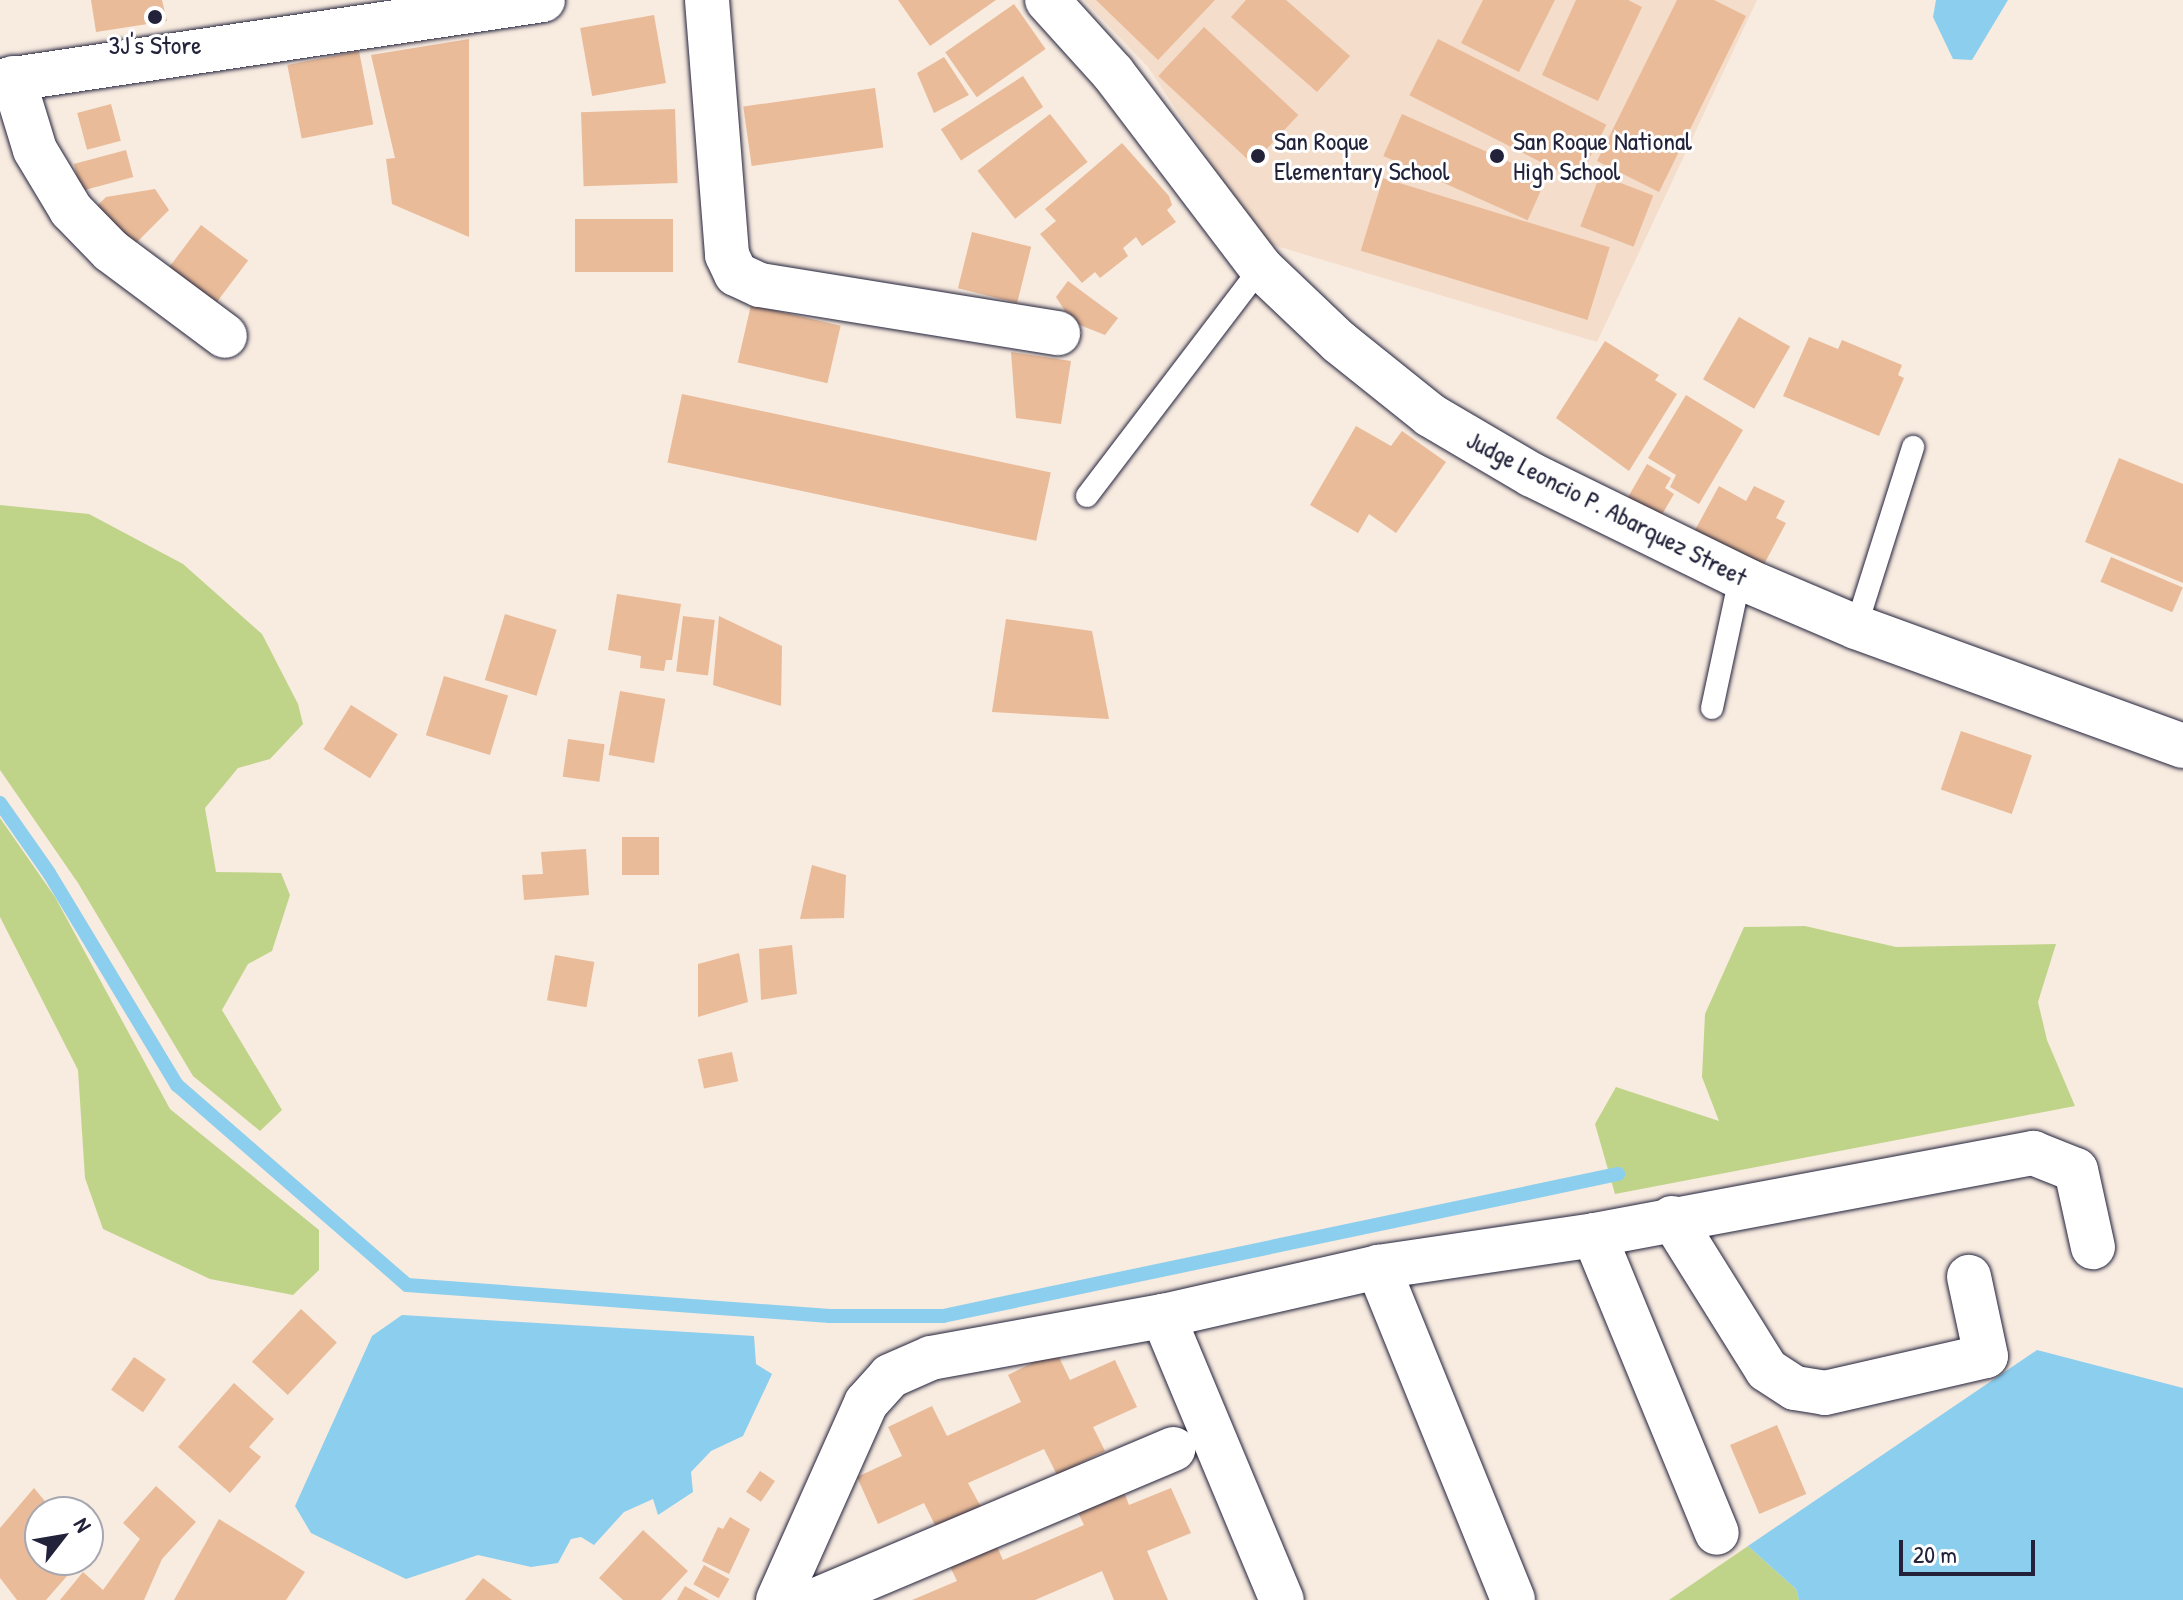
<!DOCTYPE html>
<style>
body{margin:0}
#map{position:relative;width:2183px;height:1600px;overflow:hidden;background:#f8ebe0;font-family:"Patrick Hand",sans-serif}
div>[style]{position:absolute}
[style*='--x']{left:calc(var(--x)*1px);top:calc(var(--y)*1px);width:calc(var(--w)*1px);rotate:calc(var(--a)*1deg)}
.built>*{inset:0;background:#f4ddcb}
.green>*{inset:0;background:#c0d489}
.water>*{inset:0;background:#8cceed}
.stream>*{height:14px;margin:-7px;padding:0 7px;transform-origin:7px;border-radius:7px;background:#8cceed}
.building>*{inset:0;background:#e9bb99;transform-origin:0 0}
.roads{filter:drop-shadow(0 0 2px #22223b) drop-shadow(0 0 2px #22223b)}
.lane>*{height:22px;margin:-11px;padding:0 11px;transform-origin:11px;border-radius:11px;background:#fff}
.street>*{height:44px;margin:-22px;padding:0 22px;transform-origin:22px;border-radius:22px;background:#fff}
.secondary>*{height:44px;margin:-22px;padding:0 22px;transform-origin:22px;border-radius:22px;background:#fff}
.dots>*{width:22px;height:22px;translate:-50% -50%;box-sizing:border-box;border:4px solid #fff;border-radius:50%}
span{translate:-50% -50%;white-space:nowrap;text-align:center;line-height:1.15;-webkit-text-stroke:6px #fff;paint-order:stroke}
.poi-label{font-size:26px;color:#22223b}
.left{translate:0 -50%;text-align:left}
.street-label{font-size:26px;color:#22223b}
.north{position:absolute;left:24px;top:1496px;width:80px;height:80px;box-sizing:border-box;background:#fff;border:2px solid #a7a7b1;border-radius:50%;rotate:59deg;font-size:22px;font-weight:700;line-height:32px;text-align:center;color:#22223b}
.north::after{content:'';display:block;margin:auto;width:28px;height:36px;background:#22223b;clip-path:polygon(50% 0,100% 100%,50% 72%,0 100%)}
.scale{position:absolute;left:1899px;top:1540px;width:136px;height:36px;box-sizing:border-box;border:4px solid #22223b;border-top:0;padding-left:10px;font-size:24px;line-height:28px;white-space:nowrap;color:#22223b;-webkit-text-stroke:6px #fff;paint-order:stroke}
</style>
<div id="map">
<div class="built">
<i style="clip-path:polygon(1084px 0,1757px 0,1597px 342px,1263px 242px,1148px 67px)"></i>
</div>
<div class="green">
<i style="clip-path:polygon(0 505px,89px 514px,183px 564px,262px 634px,298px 704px,303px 724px,270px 759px,238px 768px,205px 808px,216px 872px,281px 873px,290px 895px,272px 951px,248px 964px,222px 1010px,282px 1110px,260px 1131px,193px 1076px,78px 883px,0 770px)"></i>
<i style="clip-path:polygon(0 818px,55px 897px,170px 1109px,319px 1230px,319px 1270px,293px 1295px,210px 1279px,103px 1229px,85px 1178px,78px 1070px,0 917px)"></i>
<i style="clip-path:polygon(1805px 926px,1896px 947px,2056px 944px,2038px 1002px,2047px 1040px,2075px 1106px,1615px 1194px,1595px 1124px,1616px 1087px,1719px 1121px,1702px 1077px,1705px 1014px,1744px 927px)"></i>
<i style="clip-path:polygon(1748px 1546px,1796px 1589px,1799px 1600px,1669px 1600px)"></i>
</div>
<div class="water">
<i style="clip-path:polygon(1936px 0,2008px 0,1972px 60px,1953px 59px,1933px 17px)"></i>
<i style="clip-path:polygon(402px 1315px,754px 1336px,756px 1364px,772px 1374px,743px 1436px,711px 1451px,691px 1472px,693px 1492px,658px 1515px,653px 1499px,624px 1512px,594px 1545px,581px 1537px,571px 1539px,558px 1563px,531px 1567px,478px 1555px,406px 1579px,311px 1533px,295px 1506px,372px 1336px)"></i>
<i style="clip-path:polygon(2037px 1350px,2183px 1388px,2183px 1600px,1799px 1600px,1796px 1589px,1748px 1546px)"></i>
</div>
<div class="stream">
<i style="--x:0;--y:803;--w:85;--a:55"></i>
<i style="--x:49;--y:873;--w:248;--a:58.9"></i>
<i style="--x:177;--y:1085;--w:305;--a:41"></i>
<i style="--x:407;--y:1285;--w:424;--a:4.2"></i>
<i style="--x:830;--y:1316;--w:113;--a:0"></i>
<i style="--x:943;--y:1316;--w:690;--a:-11.88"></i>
</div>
<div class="building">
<i style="clip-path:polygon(91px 0,162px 0,167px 21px,96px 32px)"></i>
<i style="clip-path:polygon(898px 0,996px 0,930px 46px)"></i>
<i style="clip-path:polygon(1096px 0,1215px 0,1158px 60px)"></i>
<i style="clip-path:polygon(1246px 0,1286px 0,1350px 56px,1317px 92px,1231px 17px)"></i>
<i style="clip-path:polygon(1483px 0,1555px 0,1519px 72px,1461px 43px)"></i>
<i style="clip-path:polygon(1576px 0,1628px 0,1642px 7px,1598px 101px,1542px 75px)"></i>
<i style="clip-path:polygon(1677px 0,1714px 0,1746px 16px,1659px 192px,1597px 161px)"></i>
<i style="left:1014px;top:4px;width:55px;height:84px;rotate:55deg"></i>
<i style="left:654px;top:15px;width:69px;height:75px;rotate:80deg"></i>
<i style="left:1204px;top:27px;width:129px;height:67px;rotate:43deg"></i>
<i style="clip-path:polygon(469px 39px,469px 237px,392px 204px,386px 159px,395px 158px,371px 55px)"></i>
<i style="left:1438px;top:39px;width:189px;height:63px;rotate:27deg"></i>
<i style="left:359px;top:51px;width:75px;height:73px;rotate:79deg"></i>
<i style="clip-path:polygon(944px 57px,969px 95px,934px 113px,917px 73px)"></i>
<i style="left:1023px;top:76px;width:37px;height:98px;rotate:57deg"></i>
<i style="left:875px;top:88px;width:60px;height:133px;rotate:82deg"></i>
<i style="left:111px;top:104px;width:38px;height:35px;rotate:75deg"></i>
<i style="left:675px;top:109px;width:74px;height:94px;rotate:88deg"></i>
<i style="left:1050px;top:114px;width:61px;height:92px;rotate:52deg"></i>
<i style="left:1402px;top:114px;width:158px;height:46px;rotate:24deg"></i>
<i style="clip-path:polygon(1122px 143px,1169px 196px,1172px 205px,1167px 210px,1176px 222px,1142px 246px,1136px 237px,1123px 248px,1128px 256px,1100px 278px,1095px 272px,1082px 283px,1040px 234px,1056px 221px,1045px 209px)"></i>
<i style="left:126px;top:150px;width:28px;height:54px;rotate:75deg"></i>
<i style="left:1600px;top:175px;width:57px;height:55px;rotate:21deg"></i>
<i style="left:1383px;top:178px;width:237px;height:76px;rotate:17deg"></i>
<i style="clip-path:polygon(155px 189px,169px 210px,135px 244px,97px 206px,106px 197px)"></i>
<i style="left:575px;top:219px;width:98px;height:53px"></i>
<i style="left:201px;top:225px;width:59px;height:58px;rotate:37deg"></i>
<i style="left:972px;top:232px;width:61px;height:58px;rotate:14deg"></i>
<i style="clip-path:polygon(1068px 281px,1118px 318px,1105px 335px,1072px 322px,1056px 297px)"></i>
<i style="left:751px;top:305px;width:92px;height:59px;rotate:13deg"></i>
<i style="left:1739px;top:317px;width:59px;height:72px;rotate:30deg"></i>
<i style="clip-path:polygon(1809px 337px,1838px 349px,1842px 340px,1902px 365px,1898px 375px,1904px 378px,1879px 436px,1783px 396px)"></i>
<i style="clip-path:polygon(1605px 341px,1659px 375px,1655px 380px,1677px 394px,1629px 471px,1556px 418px)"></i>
<i style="clip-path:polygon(1011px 352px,1071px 361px,1061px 424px,1016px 418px)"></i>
<i style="left:682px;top:394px;width:377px;height:70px;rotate:12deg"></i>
<i style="clip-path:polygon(1686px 395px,1743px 430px,1699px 504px,1670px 487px,1676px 475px,1648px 458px)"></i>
<i style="clip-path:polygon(1356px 426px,1391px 446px,1402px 431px,1446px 462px,1396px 533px,1369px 514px,1358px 533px,1310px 505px)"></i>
<i style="clip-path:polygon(2119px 458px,2183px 484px,2183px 583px,2085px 542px)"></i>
<i style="clip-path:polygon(1647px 464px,1671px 478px,1665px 488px,1674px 494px,1660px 518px,1627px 499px)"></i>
<i style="clip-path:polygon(1719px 486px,1746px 501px,1754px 486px,1785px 501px,1776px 518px,1786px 523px,1762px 568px,1694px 532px)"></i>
<i style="left:2111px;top:557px;width:78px;height:27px;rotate:23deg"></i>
<i style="clip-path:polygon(617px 594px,681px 604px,672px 660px,666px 660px,664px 671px,640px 668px,641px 656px,608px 650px)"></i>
<i style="left:505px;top:614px;width:54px;height:69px;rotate:17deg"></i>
<i style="left:683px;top:616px;width:32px;height:56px;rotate:7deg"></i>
<i style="clip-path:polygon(719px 616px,782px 646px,781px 706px,713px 685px)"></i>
<i style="clip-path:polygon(1006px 619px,1092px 631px,1109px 719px,992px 712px)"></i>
<i style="left:444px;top:676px;width:67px;height:62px;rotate:17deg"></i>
<i style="left:620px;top:691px;width:46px;height:65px;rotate:10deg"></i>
<i style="left:351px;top:705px;width:55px;height:52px;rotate:32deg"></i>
<i style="left:1961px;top:731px;width:75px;height:62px;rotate:19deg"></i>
<i style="left:568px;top:739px;width:37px;height:38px;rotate:8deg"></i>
<i style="left:622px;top:837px;width:37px;height:38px"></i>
<i style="clip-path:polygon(586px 849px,589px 895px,524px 900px,522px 875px,543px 874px,541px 852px)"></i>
<i style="clip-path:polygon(812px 865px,846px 875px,844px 918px,800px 919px)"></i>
<i style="clip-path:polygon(792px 945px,797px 994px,761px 1000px,759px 949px)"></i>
<i style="clip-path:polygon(739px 953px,748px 1002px,698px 1017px,698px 964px)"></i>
<i style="left:555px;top:955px;width:40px;height:46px;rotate:10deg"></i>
<i style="left:732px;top:1052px;width:30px;height:35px;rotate:78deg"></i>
<i style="left:301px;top:1309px;width:49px;height:72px;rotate:43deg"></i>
<i style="clip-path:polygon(1056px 1351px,1070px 1380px,1115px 1360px,1137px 1407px,1093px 1427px,1105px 1451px,1057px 1475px,1044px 1449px,968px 1483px,981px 1507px,937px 1529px,924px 1503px,878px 1524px,857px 1477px,902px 1456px,888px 1427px,932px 1406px,947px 1436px,1021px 1402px,1008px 1375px)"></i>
<i style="left:134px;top:1357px;width:39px;height:40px;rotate:35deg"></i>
<i style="clip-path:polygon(234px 1383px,274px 1419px,249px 1447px,261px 1457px,230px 1493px,178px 1447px)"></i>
<i style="left:1777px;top:1425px;width:75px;height:51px;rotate:67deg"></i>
<i style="left:760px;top:1471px;width:18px;height:25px;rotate:34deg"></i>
<i style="clip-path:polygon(1120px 1482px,1129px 1505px,1171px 1488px,1191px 1533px,1147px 1551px,1168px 1600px,1114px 1600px,1102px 1571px,1035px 1600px,912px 1600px,957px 1581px,946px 1558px,993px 1538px,1003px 1560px,1084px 1525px,1073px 1502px)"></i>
<i style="clip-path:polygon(156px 1486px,196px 1522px,162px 1559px,144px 1600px,60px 1600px,83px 1572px,103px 1590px,140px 1539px,123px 1523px)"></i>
<i style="clip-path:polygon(34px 1488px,54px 1512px,40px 1512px,40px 1560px,81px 1560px,46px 1600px,17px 1600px,0 1578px,0 1528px)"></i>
<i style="clip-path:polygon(730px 1517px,750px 1529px,729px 1574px,702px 1561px,718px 1527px,723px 1529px)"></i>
<i style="clip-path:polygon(219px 1519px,305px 1572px,286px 1600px,174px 1600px)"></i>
<i style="clip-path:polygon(643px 1530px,688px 1571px,661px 1600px,623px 1600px,599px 1578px)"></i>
<i style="left:704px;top:1565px;width:29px;height:22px;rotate:29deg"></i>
<i style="clip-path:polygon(483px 1578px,512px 1600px,465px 1600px)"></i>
<i style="clip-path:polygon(685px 1586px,709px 1600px,677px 1600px)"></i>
</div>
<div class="roads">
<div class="lane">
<i style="--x:1087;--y:496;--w:287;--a:-52.7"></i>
<i style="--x:1856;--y:627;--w:189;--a:-72.4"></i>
<i style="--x:1712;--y:708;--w:134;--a:-77.9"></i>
</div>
<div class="street">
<i style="--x:707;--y:0;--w:256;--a:85.5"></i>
<i style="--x:727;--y:255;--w:21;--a:65"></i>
<i style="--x:736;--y:274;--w:26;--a:25"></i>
<i style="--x:760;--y:285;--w:302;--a:9.2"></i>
<i style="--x:1047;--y:0;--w:98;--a:47.9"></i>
<i style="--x:1113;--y:73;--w:245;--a:52.8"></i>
<i style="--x:1261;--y:268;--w:108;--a:43.5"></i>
<i style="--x:1339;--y:342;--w:117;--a:38.7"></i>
<i style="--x:1430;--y:415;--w:118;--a:30.5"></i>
<i style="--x:1532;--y:475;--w:241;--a:26.1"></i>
<i style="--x:1748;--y:581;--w:117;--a:23.1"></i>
<i style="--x:1856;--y:627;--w:348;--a:20"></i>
<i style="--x:13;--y:78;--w:75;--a:73"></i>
<i style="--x:35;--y:150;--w:70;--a:59"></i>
<i style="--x:71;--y:210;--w:57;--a:45.7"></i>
<i style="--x:111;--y:251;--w:142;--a:36.7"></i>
<i style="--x:1672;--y:1218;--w:179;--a:58"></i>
<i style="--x:1767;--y:1370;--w:33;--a:33"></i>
<i style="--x:1795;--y:1388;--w:30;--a:9"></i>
<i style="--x:1825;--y:1393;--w:165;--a:-12.9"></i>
<i style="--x:1986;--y:1356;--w:81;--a:-102.1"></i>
<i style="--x:1594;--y:1235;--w:322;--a:67.6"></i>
<i style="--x:1378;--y:1267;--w:359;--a:67.9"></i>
<i style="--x:1163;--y:1316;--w:308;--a:67.3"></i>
<i style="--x:778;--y:1600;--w:216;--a:-65.9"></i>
<i style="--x:866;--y:1403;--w:36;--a:-48"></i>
<i style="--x:890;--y:1376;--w:45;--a:-23.7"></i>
<i style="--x:931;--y:1358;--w:236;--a:-10.3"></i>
<i style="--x:1163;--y:1316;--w:221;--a:-12.8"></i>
<i style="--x:1378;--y:1267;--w:218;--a:-8.4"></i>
<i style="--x:1594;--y:1235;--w:447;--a:-10.6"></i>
<i style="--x:2033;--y:1153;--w:46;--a:21.6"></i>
<i style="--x:2076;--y:1170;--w:79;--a:77.6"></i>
<i style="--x:816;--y:1600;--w:388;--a:-22.9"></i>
</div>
<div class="secondary">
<i style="--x:0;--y:81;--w:549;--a:-8.48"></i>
</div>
</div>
<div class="dots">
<i style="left:155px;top:17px;background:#22223b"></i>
<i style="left:1258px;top:156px;background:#22223b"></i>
<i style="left:1497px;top:156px;background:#22223b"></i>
</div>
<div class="poi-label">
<span style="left:155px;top:45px">3J's Store</span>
<span class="left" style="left:1274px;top:156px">San Roque<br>Elementary School</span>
<span class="left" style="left:1513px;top:156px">San Roque National<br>High School</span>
</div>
<div class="street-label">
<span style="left:1607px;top:508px;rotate:27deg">Judge Leoncio P. Abarquez Street</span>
</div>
<div class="north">N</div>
<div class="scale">20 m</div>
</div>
